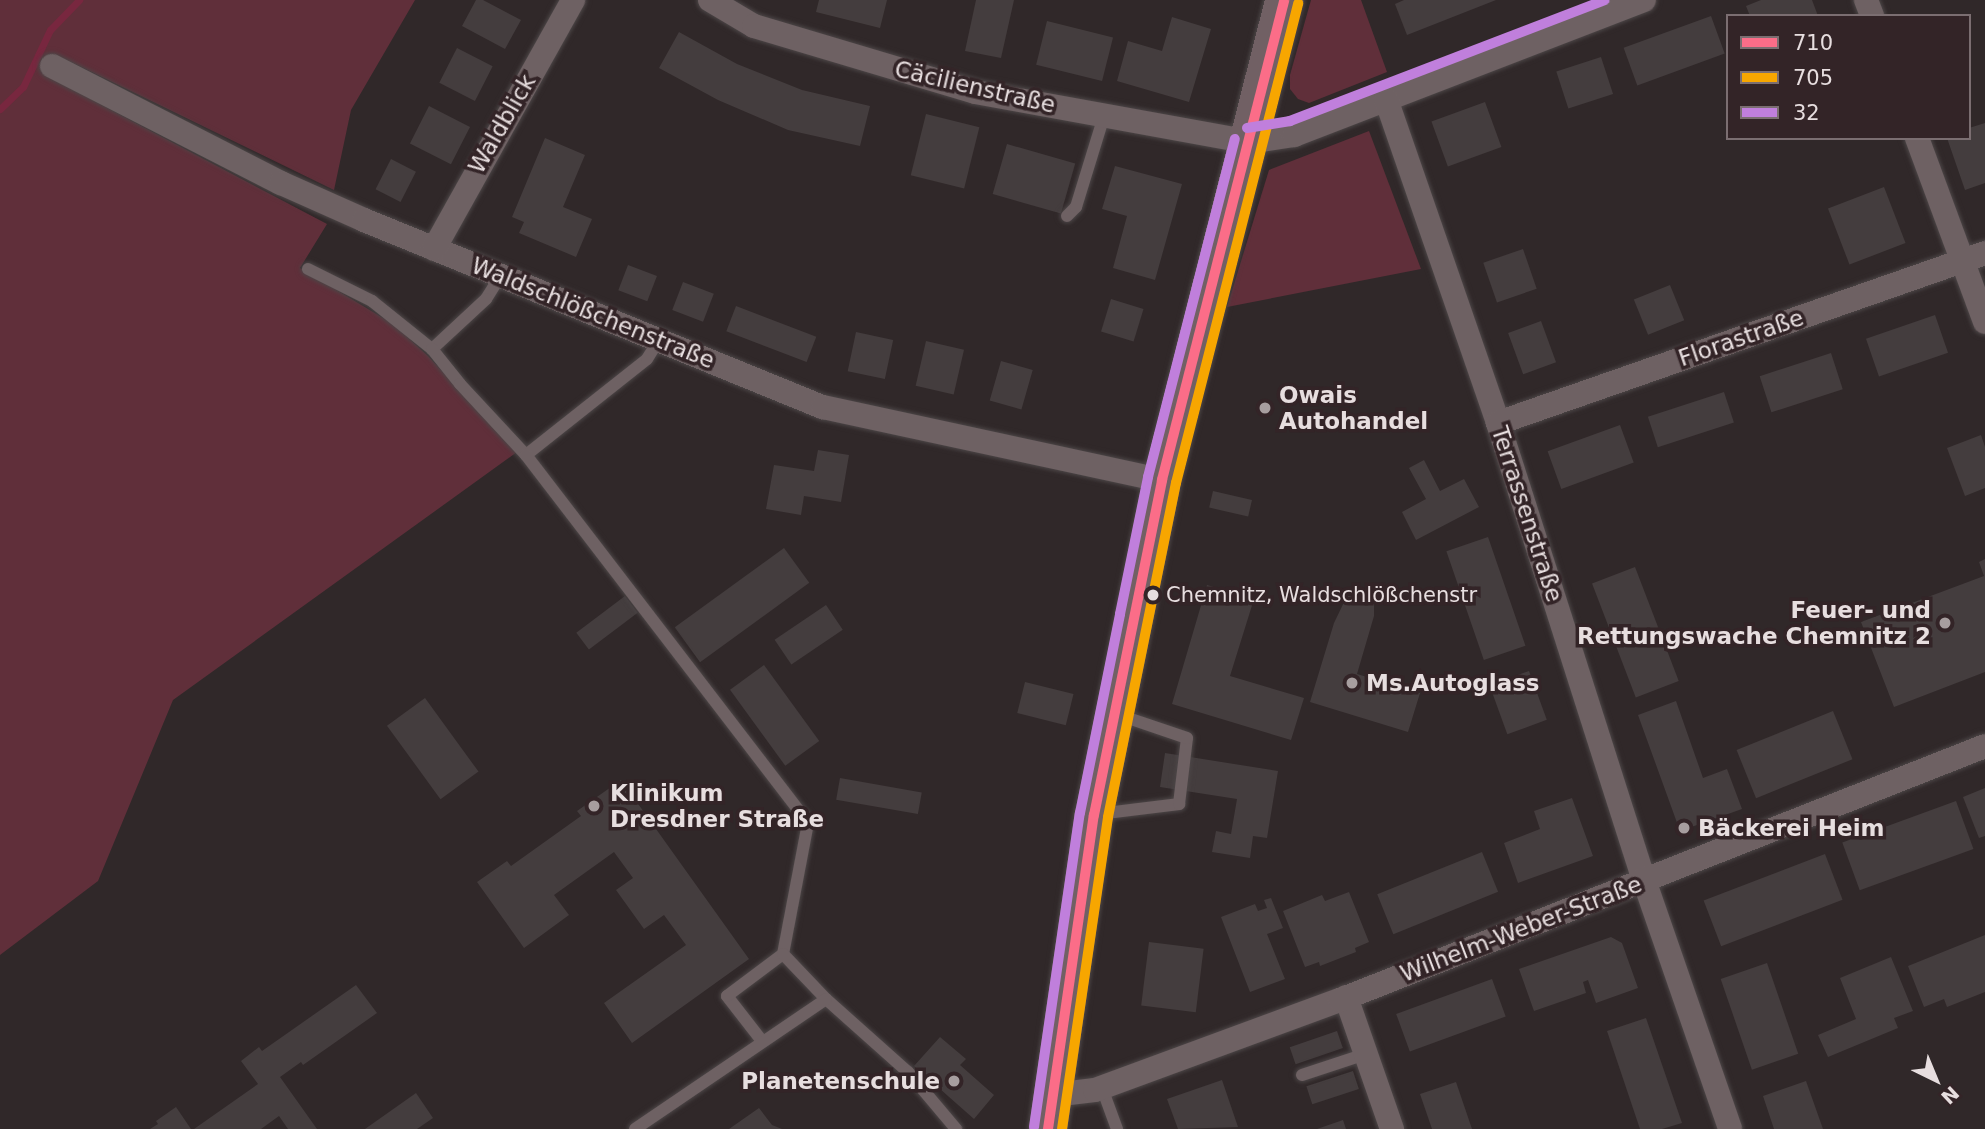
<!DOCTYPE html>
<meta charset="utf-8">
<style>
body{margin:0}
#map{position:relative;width:1985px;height:1129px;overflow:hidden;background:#302829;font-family:"DejaVu Sans",sans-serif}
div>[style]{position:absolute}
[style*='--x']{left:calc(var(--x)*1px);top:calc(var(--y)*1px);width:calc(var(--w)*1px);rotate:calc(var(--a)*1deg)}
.green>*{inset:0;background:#602f3a}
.stream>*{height:7px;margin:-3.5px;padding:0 3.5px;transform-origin:3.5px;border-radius:3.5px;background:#78273f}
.building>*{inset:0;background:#443d3e;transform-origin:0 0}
.roads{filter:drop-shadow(0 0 2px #4c4647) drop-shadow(0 0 2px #4c4647)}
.service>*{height:12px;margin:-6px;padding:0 6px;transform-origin:6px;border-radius:6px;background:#6e6163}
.minor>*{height:24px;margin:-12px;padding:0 12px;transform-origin:12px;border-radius:12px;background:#6e6163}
.primary>*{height:38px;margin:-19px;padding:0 19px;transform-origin:19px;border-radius:19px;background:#716064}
.bus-1>*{height:10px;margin:-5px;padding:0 5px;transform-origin:5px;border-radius:5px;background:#fb6d88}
.bus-2>*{height:10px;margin:-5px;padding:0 5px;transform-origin:5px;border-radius:5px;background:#f7a600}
.bus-3>*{height:10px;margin:-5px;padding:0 5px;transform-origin:5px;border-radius:5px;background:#c07fdc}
.dots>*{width:19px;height:19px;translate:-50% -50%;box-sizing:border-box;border:4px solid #332427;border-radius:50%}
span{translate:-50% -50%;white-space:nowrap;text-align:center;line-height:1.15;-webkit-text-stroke:7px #332427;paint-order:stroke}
.bus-label{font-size:21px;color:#e7dedf}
.left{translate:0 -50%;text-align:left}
.street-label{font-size:23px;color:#e7dedf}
.poi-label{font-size:23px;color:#e7dedf;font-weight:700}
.right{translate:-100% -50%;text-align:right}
.legend{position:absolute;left:1726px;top:14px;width:245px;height:126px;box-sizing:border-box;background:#332427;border:2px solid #7b6e71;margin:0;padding:9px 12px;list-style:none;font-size:21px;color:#e7dedf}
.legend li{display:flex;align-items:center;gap:14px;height:35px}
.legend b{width:35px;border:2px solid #7b6e71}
.north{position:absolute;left:1901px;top:1045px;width:70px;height:70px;-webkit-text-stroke:5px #332427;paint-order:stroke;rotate:137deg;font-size:19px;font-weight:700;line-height:28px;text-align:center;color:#e7dedf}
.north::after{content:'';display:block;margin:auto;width:24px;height:32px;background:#e7dedf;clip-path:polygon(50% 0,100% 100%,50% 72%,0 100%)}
</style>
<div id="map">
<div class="green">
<i style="clip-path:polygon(0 0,415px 0,351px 110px,334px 190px,65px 59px,58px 82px,327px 224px,300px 268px,393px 324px,428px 356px,517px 452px,173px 700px,98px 881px,0 955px)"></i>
<i style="clip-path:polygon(1311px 0,1361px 0,1387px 72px,1309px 103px,1298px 99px,1290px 89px,1290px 75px)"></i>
<i style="clip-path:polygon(1369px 131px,1421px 269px,1227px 307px,1269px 170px)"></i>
</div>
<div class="stream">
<i style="--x:0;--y:109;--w:32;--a:-44"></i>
<i style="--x:23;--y:87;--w:63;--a:-64.7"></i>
<i style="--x:50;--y:30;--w:42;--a:-46"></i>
</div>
<div class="building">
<i style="clip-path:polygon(476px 0,483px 0,521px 20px,505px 49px,462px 26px)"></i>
<i style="clip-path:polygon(819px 0,887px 0,880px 28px,816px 12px)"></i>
<i style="clip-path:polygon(976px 0,1014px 0,1001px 58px,965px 51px)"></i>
<i style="clip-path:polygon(1404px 0,1496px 0,1407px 35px,1395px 4px)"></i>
<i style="clip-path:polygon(1761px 0,1812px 0,1818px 16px,1750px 16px,1746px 6px)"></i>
<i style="left:1711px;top:16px;width:40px;height:93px;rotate:70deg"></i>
<i style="clip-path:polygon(1172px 17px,1211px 29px,1189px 102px,1117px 81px,1128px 41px,1162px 51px)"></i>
<i style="left:1047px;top:21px;width:68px;height:45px;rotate:14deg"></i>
<i style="clip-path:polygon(679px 32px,737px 64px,802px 90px,870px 106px,860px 146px,788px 130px,718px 100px,659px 68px)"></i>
<i style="left:457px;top:48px;width:40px;height:39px;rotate:27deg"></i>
<i style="left:1601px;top:57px;width:39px;height:47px;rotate:72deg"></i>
<i style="left:1485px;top:102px;width:48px;height:57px;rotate:70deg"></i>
<i style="left:429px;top:106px;width:46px;height:42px;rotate:27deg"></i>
<i style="left:926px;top:114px;width:55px;height:63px;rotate:14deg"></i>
<i style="clip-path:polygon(1985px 123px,1985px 183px,1965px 190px,1947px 138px,1969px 138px,1969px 128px)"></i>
<i style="clip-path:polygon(545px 138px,585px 155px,563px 207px,592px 219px,576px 257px,519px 233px,524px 222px,512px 217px)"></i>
<i style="left:1007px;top:144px;width:71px;height:52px;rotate:16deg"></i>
<i style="left:391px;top:159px;width:28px;height:34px;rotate:27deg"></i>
<i style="clip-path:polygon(1115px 166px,1182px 184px,1155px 280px,1113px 268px,1127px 216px,1102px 209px)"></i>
<i style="left:1884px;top:187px;width:60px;height:60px;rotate:69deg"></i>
<i style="left:1523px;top:249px;width:42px;height:42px;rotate:71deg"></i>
<i style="left:628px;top:265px;width:31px;height:27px;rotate:21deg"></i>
<i style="left:683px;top:282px;width:33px;height:30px;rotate:21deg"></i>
<i style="left:1670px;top:285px;width:38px;height:39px;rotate:68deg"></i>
<i style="left:1111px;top:299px;width:34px;height:34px;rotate:17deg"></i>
<i style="left:736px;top:306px;width:86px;height:27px;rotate:21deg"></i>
<i style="left:1935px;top:315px;width:40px;height:73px;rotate:71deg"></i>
<i style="left:1541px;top:321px;width:44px;height:35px;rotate:70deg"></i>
<i style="left:856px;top:332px;width:38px;height:40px;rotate:12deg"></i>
<i style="left:926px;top:341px;width:39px;height:46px;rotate:13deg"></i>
<i style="left:1831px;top:353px;width:38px;height:75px;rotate:72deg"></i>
<i style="left:1001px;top:361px;width:33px;height:41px;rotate:16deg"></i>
<i style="left:1724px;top:392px;width:32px;height:80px;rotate:72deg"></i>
<i style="left:1620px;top:425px;width:40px;height:77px;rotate:70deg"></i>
<i style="clip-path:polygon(1981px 435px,1985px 447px,1985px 488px,1965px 496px,1947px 448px)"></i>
<i style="clip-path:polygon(818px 450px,849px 455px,841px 502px,804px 496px,801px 515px,766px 509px,774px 465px,814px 471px)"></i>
<i style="clip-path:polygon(1424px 460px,1440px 491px,1464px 479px,1479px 507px,1416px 540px,1402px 512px,1426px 499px,1409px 468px)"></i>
<i style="left:1213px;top:491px;width:40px;height:17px;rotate:13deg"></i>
<i style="left:1488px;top:537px;width:115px;height:44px;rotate:71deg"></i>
<i style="left:784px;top:548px;width:43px;height:135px;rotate:54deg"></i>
<i style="clip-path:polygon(1985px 559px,1985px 672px,1894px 707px,1861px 622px,1984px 576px,1979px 562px)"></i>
<i style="left:1635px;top:567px;width:122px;height:46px;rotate:69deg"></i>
<i style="clip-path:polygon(1207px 585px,1254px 599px,1230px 676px,1304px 698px,1291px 740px,1172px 704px)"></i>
<i style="left:625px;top:596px;width:21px;height:61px;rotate:53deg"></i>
<i style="clip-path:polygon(1347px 596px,1363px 596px,1374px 604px,1374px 616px,1357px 674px,1420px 693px,1408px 732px,1310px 702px,1334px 623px)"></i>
<i style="left:826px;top:605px;width:30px;height:62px;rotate:56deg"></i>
<i style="left:764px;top:665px;width:94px;height:42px;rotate:54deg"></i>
<i style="left:1529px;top:671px;width:52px;height:42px;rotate:70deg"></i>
<i style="left:1025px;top:682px;width:50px;height:32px;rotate:14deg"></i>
<i style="left:425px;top:698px;width:91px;height:47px;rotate:54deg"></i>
<i style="clip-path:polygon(1676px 701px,1703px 778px,1727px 769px,1742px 809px,1680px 831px,1638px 715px)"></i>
<i style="left:1833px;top:711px;width:52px;height:104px;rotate:68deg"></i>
<i style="clip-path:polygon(1165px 753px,1278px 771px,1267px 838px,1253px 836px,1250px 858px,1212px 852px,1216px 831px,1231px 834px,1237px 799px,1160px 787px)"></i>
<i style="left:840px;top:778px;width:83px;height:22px;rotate:10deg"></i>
<i style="clip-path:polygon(621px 780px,749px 959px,632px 1043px,604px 1003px,686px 945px,664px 915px,644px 929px,616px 890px,633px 878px,614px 852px,554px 895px,569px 915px,524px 948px,477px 882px,507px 861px,511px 866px,581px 816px,577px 811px)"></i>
<i style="clip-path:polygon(1985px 788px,1985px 836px,1979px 838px,1963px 797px)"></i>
<i style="clip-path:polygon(1572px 798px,1593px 856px,1518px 883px,1504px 843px,1540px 829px,1534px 811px)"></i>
<i style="left:1956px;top:801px;width:51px;height:121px;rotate:70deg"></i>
<i style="left:1482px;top:852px;width:43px;height:113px;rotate:68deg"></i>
<i style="left:1825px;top:854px;width:49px;height:130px;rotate:69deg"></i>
<i style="clip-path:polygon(1349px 892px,1369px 942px,1355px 948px,1356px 952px,1320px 966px,1319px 962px,1305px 967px,1283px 911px,1322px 895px,1325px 901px)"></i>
<i style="clip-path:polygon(1271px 898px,1283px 928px,1267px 934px,1285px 979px,1250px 992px,1221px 917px,1255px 904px,1258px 911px,1267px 908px,1264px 900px)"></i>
<i style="clip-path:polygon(1985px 935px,1985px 992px,1947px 1007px,1944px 999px,1924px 1007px,1908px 966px)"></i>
<i style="clip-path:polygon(1611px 937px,1622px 943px,1638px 988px,1596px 1003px,1588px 980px,1583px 982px,1586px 993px,1534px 1011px,1519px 969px)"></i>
<i style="left:1149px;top:942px;width:55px;height:64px;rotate:7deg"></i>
<i style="clip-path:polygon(1891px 957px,1913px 1011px,1894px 1018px,1898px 1028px,1828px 1057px,1818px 1035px,1856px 1019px,1840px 978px)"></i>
<i style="left:1767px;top:963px;width:96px;height:49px;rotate:71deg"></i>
<i style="left:1492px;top:979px;width:40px;height:102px;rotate:70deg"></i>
<i style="clip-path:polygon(356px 985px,377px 1013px,303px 1065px,301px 1062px,280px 1077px,317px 1129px,288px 1129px,279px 1116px,261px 1129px,194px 1129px,258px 1084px,241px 1061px,259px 1047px,262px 1051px)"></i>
<i style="clip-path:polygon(1646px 1018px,1682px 1123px,1662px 1129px,1640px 1129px,1607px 1031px)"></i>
<i style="left:1337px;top:1031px;width:18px;height:50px;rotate:71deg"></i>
<i style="clip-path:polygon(940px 1037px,966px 1059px,960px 1065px,994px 1095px,974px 1119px,914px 1066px)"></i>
<i style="left:1353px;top:1071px;width:19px;height:49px;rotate:72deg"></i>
<i style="clip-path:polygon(1222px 1080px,1238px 1127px,1178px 1129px,1167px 1099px)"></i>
<i style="clip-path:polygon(1806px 1081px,1823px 1129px,1774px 1129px,1763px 1096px)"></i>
<i style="clip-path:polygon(1456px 1082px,1472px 1129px,1432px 1129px,1420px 1094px)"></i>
<i style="clip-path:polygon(416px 1093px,433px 1118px,417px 1129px,365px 1129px)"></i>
<i style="clip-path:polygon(176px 1107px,191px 1129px,150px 1129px,158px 1124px,156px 1121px)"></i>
<i style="clip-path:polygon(759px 1108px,772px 1125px,782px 1129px,729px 1129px)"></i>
<i style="clip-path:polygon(1343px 1120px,1346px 1129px,1317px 1129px)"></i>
</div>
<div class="roads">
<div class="service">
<i style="--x:1067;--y:216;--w:13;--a:-45"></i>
<i style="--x:1076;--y:207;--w:95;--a:-72.9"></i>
<i style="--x:308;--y:269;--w:72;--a:26.6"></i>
<i style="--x:372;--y:301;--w:77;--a:38.7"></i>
<i style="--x:501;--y:275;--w:28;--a:122"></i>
<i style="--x:486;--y:299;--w:74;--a:137.2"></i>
<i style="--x:432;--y:349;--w:45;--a:51.3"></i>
<i style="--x:460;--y:384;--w:97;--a:47.1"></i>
<i style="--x:526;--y:455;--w:154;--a:-38.4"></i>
<i style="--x:647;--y:359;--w:22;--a:-58"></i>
<i style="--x:526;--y:455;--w:464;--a:52.5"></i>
<i style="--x:808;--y:823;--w:133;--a:100.8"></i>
<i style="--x:1098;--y:814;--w:82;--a:-7"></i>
<i style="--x:1179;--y:804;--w:66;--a:-83.1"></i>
<i style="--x:1187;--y:738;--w:72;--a:-161.3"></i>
<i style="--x:762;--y:1041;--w:57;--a:-127.9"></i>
<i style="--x:727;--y:996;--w:70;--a:-36.9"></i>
<i style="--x:783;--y:954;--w:62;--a:46.3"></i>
<i style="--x:826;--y:999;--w:110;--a:41.7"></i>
<i style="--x:908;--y:1072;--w:75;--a:49.9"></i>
<i style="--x:1302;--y:1075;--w:67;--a:-18.2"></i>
<i style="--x:1102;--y:1088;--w:44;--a:69.9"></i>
<i style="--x:635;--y:1129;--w:231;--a:-34.2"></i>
</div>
<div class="minor">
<i style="--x:710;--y:0;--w:51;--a:30.6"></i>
<i style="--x:754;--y:26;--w:231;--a:16.6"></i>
<i style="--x:975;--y:92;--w:279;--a:10.3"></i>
<i style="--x:1249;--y:142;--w:46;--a:-8.8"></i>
<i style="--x:1294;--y:135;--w:375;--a:-21.1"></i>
<i style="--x:1866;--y:0;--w:17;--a:69"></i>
<i style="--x:52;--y:66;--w:257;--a:27.1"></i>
<i style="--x:281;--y:183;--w:91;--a:24"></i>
<i style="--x:364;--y:220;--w:496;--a:22.2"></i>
<i style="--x:823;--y:407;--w:347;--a:12.2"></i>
<i style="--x:1386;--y:99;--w:343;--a:70.9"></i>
<i style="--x:1498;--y:423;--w:480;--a:72.3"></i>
<i style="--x:1644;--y:880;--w:263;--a:70.9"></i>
<i style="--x:1917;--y:138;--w:196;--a:69.7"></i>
<i style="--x:434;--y:249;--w:285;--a:-60.8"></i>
<i style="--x:1498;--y:423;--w:516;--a:-19.24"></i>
<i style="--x:1346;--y:997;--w:140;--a:70.8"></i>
<i style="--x:1053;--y:1095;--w:42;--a:-6.8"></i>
<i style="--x:1095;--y:1090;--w:261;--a:-20.2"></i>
<i style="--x:1340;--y:1000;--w:693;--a:-21.49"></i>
</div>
<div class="primary">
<i style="--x:1048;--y:1129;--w:317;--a:-81.7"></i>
<i style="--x:1094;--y:815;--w:342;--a:-78.5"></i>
<i style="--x:1162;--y:480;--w:495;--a:-75.7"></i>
</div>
</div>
<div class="bus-1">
<i style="--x:1048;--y:1129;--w:317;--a:-81.7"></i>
<i style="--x:1094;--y:815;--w:342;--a:-78.5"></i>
<i style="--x:1162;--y:480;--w:495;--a:-75.7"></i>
</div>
<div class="bus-2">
<i style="--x:1062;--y:1129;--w:315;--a:-81.6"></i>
<i style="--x:1108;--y:817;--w:341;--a:-78.5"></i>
<i style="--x:1176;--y:483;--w:495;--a:-75.7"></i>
</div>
<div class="bus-3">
<i style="--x:1247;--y:128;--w:44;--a:-9.2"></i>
<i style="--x:1290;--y:121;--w:337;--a:-21"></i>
<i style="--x:1034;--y:1127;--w:317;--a:-81.7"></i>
<i style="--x:1080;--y:813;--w:203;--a:-78.6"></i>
<i style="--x:1120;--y:614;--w:140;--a:-78.4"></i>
<i style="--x:1148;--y:477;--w:349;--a:-75.6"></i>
</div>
<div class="dots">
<i style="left:1265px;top:408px;background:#a79e9f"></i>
<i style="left:1153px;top:595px;background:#e7dedf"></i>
<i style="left:1945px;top:623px;background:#a79e9f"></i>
<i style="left:1352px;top:683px;background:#a79e9f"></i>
<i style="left:594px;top:806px;background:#a79e9f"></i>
<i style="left:1684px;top:828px;background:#a79e9f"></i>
<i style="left:954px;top:1081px;background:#a79e9f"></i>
</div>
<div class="bus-label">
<span class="left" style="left:1166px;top:595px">Chemnitz, Waldschlößchenstr</span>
</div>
<div class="street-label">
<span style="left:975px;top:87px;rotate:13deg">Cäcilienstraße</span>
<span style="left:502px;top:124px;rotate:-60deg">Waldblick</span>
<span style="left:593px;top:313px;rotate:22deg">Waldschlößchenstraße</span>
<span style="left:1741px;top:338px;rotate:-19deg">Florastraße</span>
<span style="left:1527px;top:514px;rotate:72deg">Terrassenstraße</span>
<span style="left:1521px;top:929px;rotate:-21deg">Wilhelm-Weber-Straße</span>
</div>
<div class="poi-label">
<span class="left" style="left:1279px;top:408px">Owais<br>Autohandel</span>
<span class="right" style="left:1931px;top:623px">Feuer- und<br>Rettungswache Chemnitz 2</span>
<span class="left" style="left:1366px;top:683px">Ms.Autoglass</span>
<span class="left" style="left:610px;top:806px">Klinikum<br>Dresdner Straße</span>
<span class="left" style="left:1698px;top:828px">Bäckerei Heim</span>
<span class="right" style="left:940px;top:1081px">Planetenschule</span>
</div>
<ul class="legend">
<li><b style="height:9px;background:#fb6d88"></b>710</li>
<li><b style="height:9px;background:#f7a600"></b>705</li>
<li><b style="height:9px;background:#c07fdc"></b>32</li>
</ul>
<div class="north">N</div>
</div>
